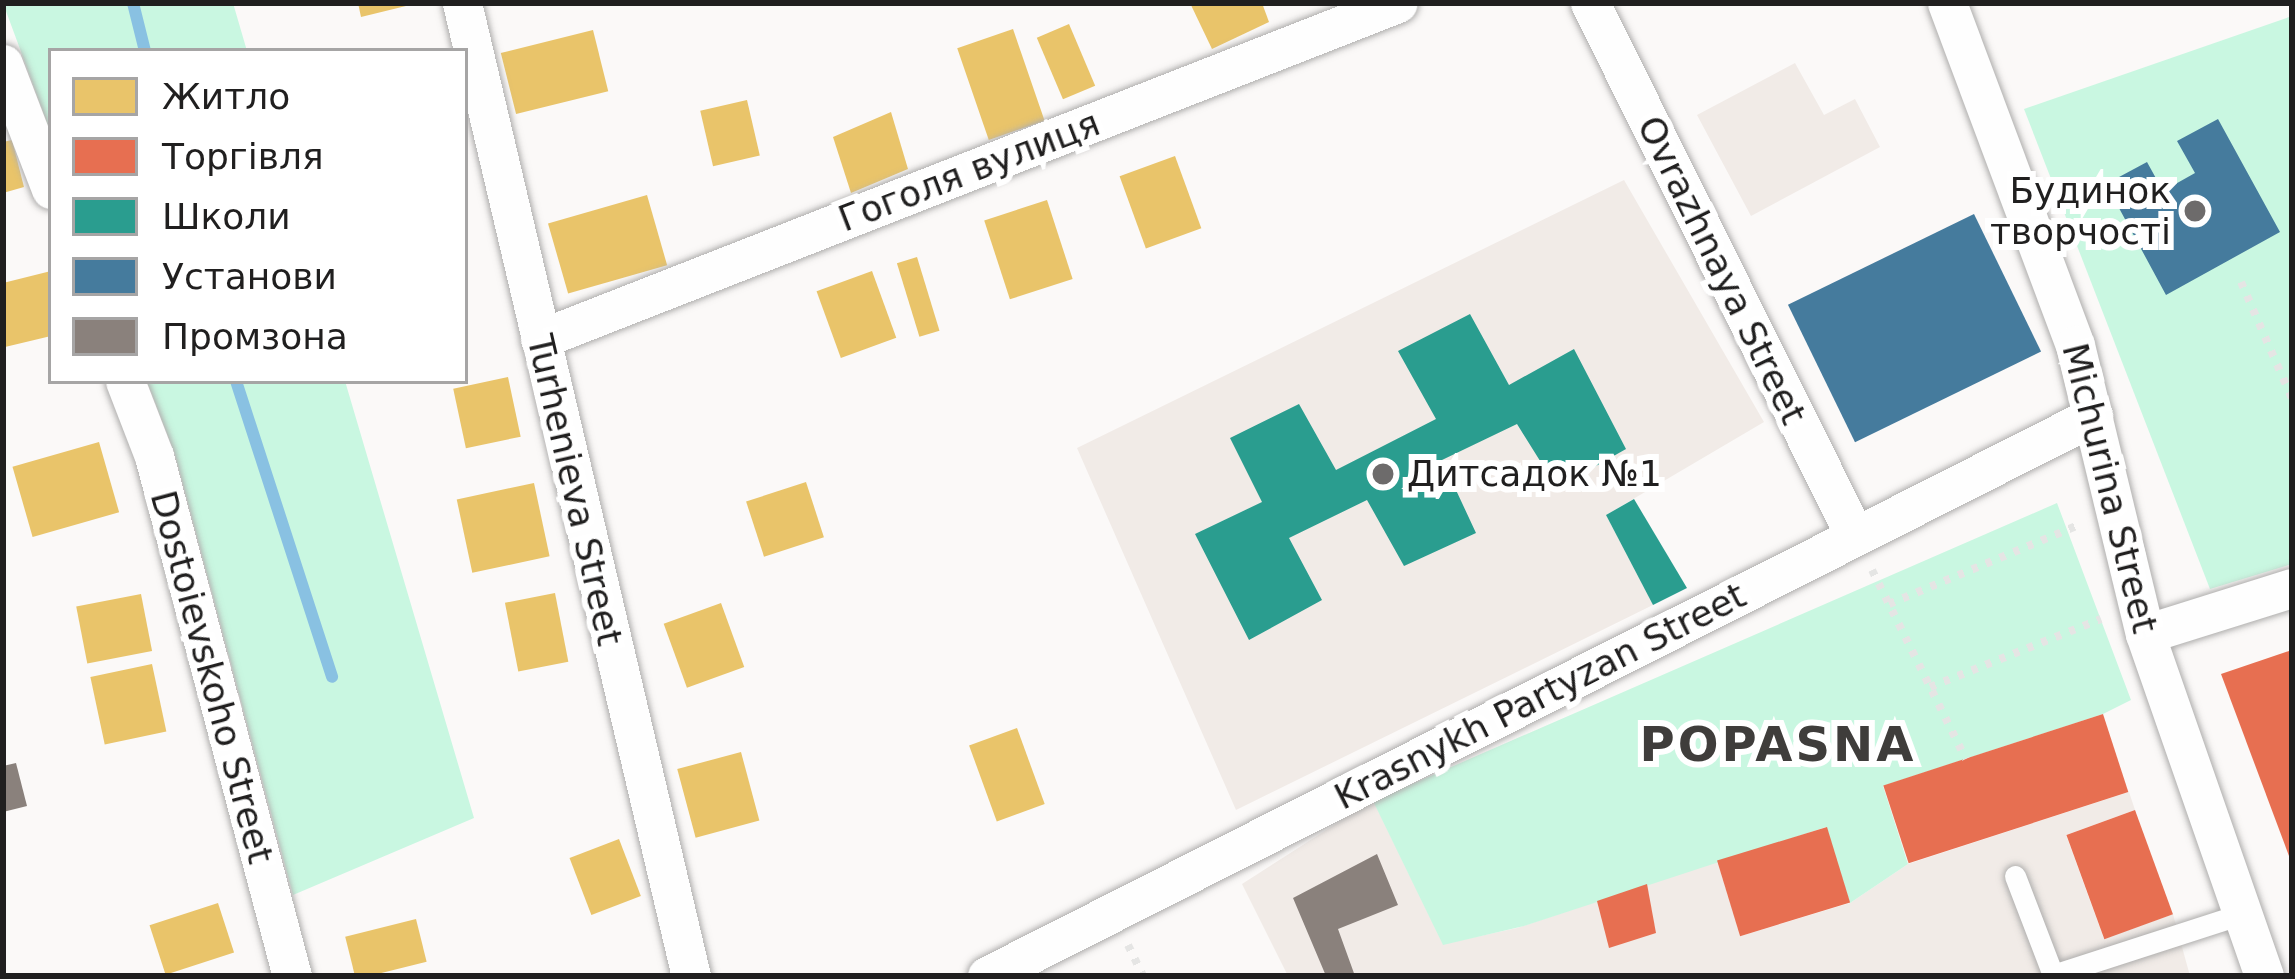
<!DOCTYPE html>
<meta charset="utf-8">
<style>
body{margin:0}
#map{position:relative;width:2295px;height:979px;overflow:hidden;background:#fbf9f8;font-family:"DejaVu Sans",sans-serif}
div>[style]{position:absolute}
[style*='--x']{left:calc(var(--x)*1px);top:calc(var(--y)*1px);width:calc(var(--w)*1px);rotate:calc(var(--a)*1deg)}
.built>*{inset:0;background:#f1ebe7}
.green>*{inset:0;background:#c9f7e1}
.homes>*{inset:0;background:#e9c46a;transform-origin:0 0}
.shops>*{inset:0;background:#e76f51;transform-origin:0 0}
.schools>*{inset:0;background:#2a9d8f}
.public>*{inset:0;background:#457b9d;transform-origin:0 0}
.industry>*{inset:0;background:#8a817c}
.stream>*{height:12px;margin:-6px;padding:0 6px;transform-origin:6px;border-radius:6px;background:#89c1e2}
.path>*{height:8px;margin-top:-4px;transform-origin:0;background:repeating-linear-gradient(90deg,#e5e5e4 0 6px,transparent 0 15px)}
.roads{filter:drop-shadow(0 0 3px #afaead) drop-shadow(0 0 3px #afaead)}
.service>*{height:21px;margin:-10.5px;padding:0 10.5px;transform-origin:10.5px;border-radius:10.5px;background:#fefefe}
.minor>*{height:39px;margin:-19.5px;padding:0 19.5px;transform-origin:19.5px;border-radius:19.5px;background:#fefefe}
.dots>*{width:33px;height:33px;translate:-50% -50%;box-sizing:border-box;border:6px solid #fff;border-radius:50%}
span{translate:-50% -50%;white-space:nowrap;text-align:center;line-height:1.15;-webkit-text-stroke:12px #fff;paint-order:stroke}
.street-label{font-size:36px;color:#201f1f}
.poi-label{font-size:36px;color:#201f1f}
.right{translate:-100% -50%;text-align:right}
.left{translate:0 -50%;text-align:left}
.district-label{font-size:48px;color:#3f3d3b;font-weight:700;letter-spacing:3px}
.frame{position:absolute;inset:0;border:6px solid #201f1f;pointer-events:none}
.legend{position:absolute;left:48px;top:48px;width:420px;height:336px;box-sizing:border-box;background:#fff;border:3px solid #a6a5a5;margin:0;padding:15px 21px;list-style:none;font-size:36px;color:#201f1f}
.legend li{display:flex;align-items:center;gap:24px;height:60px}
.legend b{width:60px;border:3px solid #a6a5a5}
</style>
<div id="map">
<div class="built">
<i style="clip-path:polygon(1795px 63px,1824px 115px,1855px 99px,1880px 147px,1751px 216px,1697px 115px)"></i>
<i style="clip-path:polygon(1624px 180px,1764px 422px,1606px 515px,1653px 605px,1236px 810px,1077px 448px)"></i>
<i style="clip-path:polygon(2129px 792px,2135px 810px,2066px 835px,2104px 939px,2173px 914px,2190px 976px,1288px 976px,1242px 884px,1373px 800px,1443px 944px,1517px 928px,1717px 861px,1741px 936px,1850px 903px,1908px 864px)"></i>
</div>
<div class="green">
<i style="clip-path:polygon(3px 3px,233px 3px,247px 51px,51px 51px,51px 133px)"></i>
<i style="clip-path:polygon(2292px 16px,2292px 564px,2210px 589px,2024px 109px)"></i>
<i style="clip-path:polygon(147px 381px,345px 381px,474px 818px,293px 895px,175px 454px)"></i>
<i style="clip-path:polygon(2057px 503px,2131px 700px,2103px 714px,1883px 786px,1908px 864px,1850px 903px,1826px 827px,1524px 926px,1443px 945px,1373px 801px)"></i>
</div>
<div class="homes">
<i style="clip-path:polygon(358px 3px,410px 3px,410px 5px,361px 17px)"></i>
<i style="clip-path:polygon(1190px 3px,1262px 3px,1269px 22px,1212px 49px)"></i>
<i style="left:1069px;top:24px;width:67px;height:35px;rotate:67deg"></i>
<i style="left:1013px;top:29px;width:97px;height:59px;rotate:71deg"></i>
<i style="left:593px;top:30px;width:63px;height:95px;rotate:76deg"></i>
<i style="left:747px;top:100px;width:57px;height:48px;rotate:77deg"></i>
<i style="clip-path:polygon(891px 112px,908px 169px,851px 193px,833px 137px)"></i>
<i style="clip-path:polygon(12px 140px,24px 187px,3px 193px,3px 142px)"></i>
<i style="left:1175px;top:156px;width:77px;height:59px;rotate:70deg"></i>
<i style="left:647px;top:195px;width:73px;height:103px;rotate:74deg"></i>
<i style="left:1047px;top:200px;width:83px;height:66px;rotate:72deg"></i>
<i style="left:917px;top:257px;width:77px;height:21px;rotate:73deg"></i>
<i style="clip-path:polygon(51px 271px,51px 336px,5px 347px,3px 283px)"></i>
<i style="left:872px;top:271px;width:71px;height:59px;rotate:70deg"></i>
<i style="left:508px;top:377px;width:61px;height:56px;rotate:78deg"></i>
<i style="left:99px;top:442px;width:73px;height:90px;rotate:74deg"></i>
<i style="left:806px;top:482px;width:58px;height:63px;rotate:72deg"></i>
<i style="left:534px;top:483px;width:75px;height:79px;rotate:78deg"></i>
<i style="left:555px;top:593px;width:70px;height:51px;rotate:79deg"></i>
<i style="left:141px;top:594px;width:58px;height:66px;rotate:79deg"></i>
<i style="left:721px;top:603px;width:68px;height:61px;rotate:70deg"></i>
<i style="left:152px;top:664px;width:69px;height:63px;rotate:78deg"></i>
<i style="left:1017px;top:728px;width:81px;height:51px;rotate:70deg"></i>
<i style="left:741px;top:752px;width:71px;height:66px;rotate:75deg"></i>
<i style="left:619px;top:839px;width:61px;height:53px;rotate:69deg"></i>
<i style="left:218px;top:903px;width:52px;height:72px;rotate:72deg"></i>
<i style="left:416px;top:919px;width:44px;height:73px;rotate:76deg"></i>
</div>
<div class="shops">
<i style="clip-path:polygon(2292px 650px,2292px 864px,2221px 674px)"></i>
<i style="left:2103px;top:714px;width:82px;height:231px;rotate:72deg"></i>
<i style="left:2135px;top:810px;width:111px;height:73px;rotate:70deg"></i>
<i style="left:1827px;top:827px;width:79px;height:115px;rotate:73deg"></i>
<i style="clip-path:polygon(1647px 884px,1656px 933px,1609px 948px,1597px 901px)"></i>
</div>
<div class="schools">
<i style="clip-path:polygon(1470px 314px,1509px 385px,1574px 349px,1626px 449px,1557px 488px,1517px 424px,1442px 460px,1476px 533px,1404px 566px,1367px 500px,1289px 538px,1322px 600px,1249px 640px,1195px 534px,1262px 502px,1230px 438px,1299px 404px,1336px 470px,1436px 419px,1398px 351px)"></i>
<i style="clip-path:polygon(1634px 499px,1687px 588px,1653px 605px,1606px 515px)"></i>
</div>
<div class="public">
<i style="clip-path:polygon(2218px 119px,2280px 232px,2166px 295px,2106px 184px,2147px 162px,2163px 191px,2195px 173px,2177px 141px)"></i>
<i style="left:1974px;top:214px;width:153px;height:207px;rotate:64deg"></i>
</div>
<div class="industry">
<i style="clip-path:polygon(16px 763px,27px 806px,3px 812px,3px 766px)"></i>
<i style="clip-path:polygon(1377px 854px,1398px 905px,1338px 929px,1355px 976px,1326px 976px,1293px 898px)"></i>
</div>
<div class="stream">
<i style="--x:133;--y:3;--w:49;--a:76"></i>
<i style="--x:236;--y:381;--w:311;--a:72"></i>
</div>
<div class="path">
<i style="--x:2241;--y:282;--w:128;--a:66.4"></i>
<i style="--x:1872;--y:570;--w:211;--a:63.6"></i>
<i style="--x:1889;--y:604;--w:208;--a:-22.6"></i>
<i style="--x:1930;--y:687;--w:184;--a:-21.7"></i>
<i style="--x:1128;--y:945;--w:34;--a:64"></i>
</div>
<div class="roads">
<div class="service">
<i style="--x:2015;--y:876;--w:106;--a:69"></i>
<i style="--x:2053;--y:975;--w:199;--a:-17.9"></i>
</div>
<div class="minor">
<i style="--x:462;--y:3;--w:1000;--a:76.76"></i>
<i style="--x:1590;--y:3;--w:595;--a:63.56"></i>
<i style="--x:1947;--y:3;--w:365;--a:69.5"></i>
<i style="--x:2075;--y:345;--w:297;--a:76.4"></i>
<i style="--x:2145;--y:634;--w:362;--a:70.8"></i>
<i style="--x:3;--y:64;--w:134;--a:69"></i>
<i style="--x:540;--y:339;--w:921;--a:-21.39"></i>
<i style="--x:125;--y:381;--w:80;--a:68.9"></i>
<i style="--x:154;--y:456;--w:538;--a:75.14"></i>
<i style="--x:2145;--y:634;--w:154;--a:-17.4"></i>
<i style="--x:987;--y:976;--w:1240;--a:-26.85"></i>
</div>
</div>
<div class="dots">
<i style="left:2195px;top:211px;background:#6d6b6b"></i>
<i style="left:1383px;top:474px;background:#6d6b6b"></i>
</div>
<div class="street-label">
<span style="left:969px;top:171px;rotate:-21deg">Гоголя вулиця</span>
<span style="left:1722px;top:270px;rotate:64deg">Ovrazhnaya Street</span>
<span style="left:2110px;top:488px;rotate:76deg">Michurina Street</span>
<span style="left:575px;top:490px;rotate:77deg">Turhenieva Street</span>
<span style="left:212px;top:677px;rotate:75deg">Dostoievskoho Street</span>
<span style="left:1540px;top:696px;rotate:-27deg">Krasnykh Partyzan Street</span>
</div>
<div class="poi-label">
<span class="right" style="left:2171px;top:211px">Будинок<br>творчості</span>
<span class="left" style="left:1407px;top:474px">Дитсадок №1</span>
</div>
<div class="district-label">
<span style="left:1778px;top:745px">POPASNA</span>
</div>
<div class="frame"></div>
<ul class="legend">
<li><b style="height:33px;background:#e9c46a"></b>Житло</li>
<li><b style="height:33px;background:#e76f51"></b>Торгівля</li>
<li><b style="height:33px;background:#2a9d8f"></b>Школи</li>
<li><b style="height:33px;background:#457b9d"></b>Установи</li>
<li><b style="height:33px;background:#8a817c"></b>Промзона</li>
</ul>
</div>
